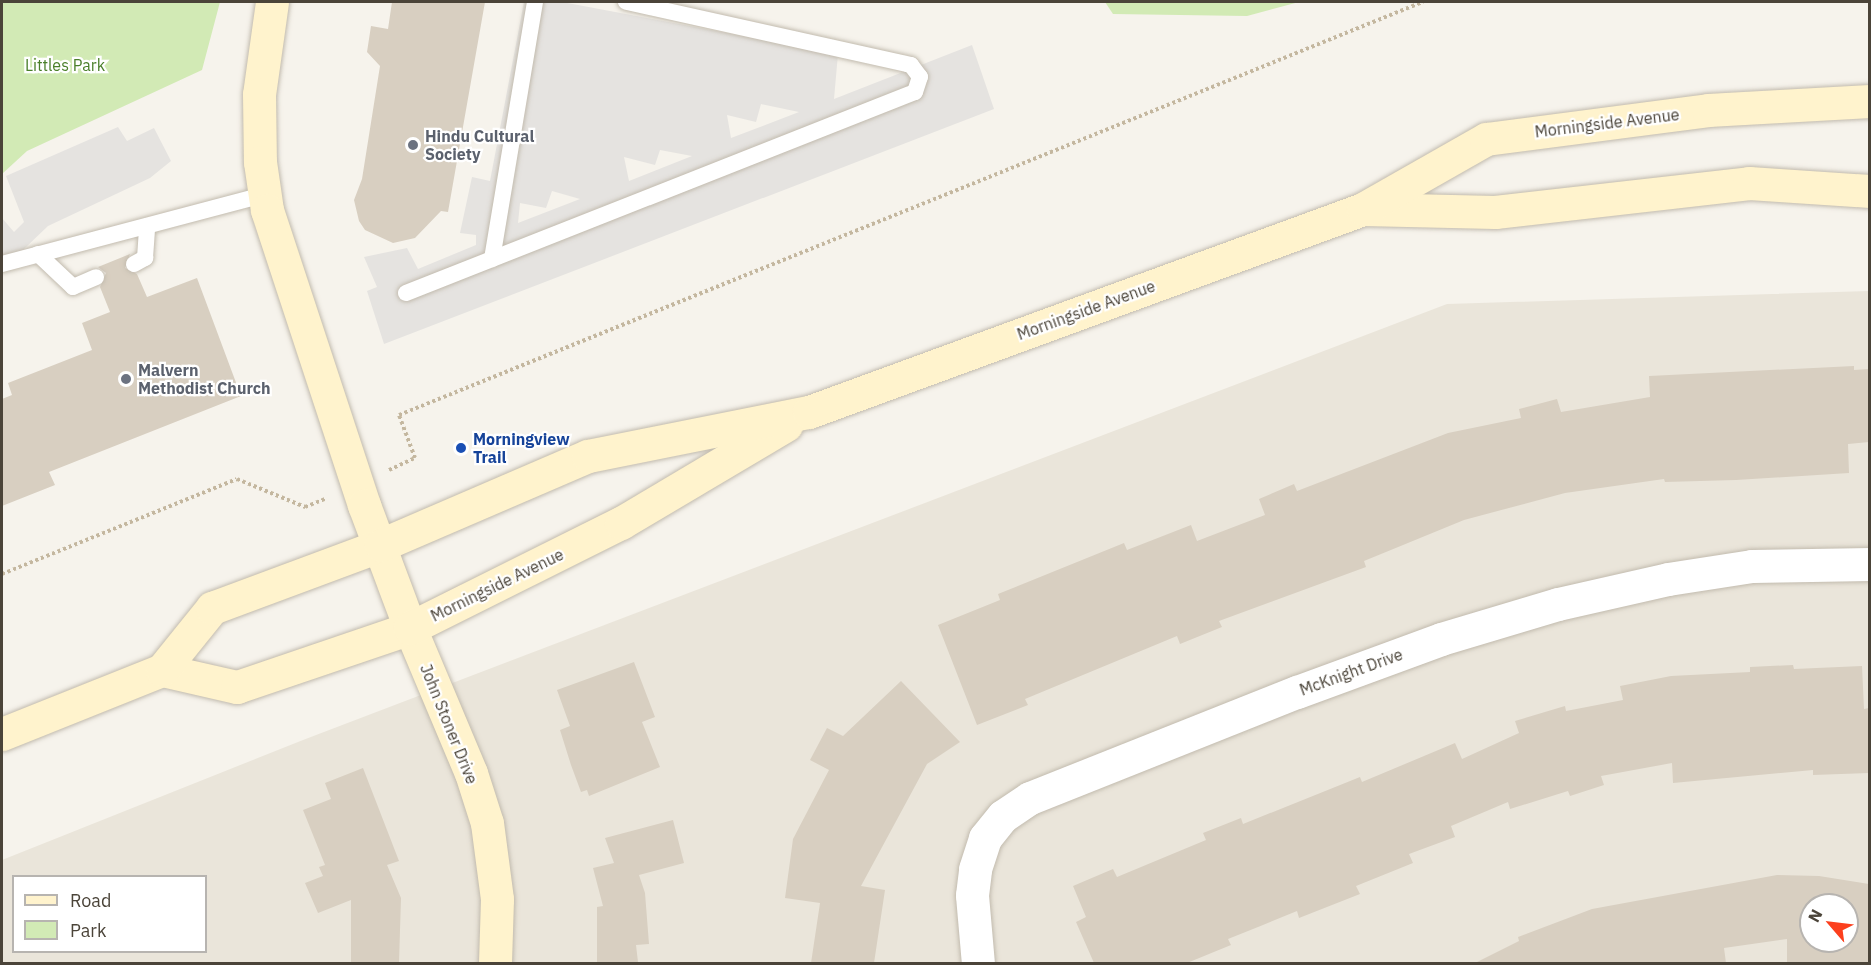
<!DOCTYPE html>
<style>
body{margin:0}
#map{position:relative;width:1871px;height:965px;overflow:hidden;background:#f6f3ec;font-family:"IBM Plex Sans",sans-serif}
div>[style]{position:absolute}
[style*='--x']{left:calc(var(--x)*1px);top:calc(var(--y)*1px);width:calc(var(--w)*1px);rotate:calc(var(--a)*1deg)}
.residential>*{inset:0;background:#eae5da}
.green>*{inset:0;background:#d2eab5}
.parking>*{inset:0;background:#e5e3e0}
.building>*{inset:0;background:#d8cfc1}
.path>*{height:4px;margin-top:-2px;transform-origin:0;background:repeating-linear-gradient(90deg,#c4b79f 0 3px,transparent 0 6px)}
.roads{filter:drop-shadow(0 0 2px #c2bbae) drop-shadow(0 0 2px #c2bbae)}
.lane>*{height:16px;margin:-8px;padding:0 8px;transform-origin:8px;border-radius:8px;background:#fff}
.street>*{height:33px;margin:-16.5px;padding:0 16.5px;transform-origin:16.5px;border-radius:16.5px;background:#fff}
.secondary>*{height:33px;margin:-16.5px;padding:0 16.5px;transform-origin:16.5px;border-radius:16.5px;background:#fff3cd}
.dots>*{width:16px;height:16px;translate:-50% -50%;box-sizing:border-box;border:3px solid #fff;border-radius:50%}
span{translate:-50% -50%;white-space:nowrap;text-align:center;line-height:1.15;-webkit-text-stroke:4.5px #fff;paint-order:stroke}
.park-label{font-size:16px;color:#4a7f2a}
.street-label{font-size:16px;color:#4b4439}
.worship-label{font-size:16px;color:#5b616d;font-weight:700}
.left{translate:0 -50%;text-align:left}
.transit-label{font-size:16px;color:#164399;font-weight:700}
.frame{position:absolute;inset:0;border:3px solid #4b4439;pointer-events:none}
.legend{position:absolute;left:12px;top:875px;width:195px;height:78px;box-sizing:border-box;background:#fff;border:2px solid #b7b4b0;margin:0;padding:8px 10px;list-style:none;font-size:18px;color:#4b4439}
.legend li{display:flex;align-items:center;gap:12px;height:30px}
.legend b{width:30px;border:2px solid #b7b4b0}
.north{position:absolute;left:1799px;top:893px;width:60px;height:60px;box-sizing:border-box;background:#fff;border:2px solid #b7b4b0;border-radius:50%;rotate:298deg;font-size:16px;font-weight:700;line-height:24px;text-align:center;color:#4b4439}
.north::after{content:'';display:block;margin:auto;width:21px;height:27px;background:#fc3f1d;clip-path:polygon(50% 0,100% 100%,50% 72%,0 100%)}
</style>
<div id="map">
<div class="residential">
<i style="clip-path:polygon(evenodd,1869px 291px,1869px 963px,2px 964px,2px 860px,303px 740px,1447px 304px,1869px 291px,14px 876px,206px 876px,206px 952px,14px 952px,14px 876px,1869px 291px,1811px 905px,1847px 905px,1847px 941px,1811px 941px,1811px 905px)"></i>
</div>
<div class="green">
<i style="clip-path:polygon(2px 2px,220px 2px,202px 70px,27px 151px,2px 174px)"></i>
<i style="clip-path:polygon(1105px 2px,1299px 2px,1247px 16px,1113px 14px)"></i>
</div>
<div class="parking">
<i style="clip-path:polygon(evenodd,524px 2px,562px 2px,838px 54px,834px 99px,972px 45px,994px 109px,384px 344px,367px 291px,377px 287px,364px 257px,407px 248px,418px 269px,476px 245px,476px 235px,460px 233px,472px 177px,490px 181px,524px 2px,761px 104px,799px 112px,731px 138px,727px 115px,756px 122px,761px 104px,524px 2px,660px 150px,692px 156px,629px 181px,624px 157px,655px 165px,660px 150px,524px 2px,552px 191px,580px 199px,518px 223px,520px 203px,546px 208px,552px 191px)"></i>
<i style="clip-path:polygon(118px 127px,127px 141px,154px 128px,171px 161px,150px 178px,48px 226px,2px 270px,2px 218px,14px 232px,24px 222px,6px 176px)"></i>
</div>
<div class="building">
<i style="clip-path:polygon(392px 2px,485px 2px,448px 212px,441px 211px,415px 238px,393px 243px,365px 230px,359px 221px,354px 200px,362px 179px,380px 66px,367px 52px,371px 26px,388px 29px)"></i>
<i style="clip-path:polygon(130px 254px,125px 268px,137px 274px,147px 297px,197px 278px,241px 396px,49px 472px,55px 485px,2px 506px,2px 399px,12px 395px,8px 383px,92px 350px,82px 323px,110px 312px,100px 287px,106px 273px,98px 267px)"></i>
<i style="clip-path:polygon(1854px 366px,1854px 370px,1869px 369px,1869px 442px,1848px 444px,1849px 473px,1736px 480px,1665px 482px,1664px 479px,1565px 493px,1464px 520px,1364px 561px,1366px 567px,1219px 621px,1222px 627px,1180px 644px,1177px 636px,1025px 699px,1028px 705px,977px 725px,938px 625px,1000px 600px,998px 594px,1124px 543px,1127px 550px,1191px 525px,1197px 541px,1265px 515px,1259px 499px,1294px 484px,1297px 491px,1448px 433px,1521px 418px,1519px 409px,1557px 399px,1561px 412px,1650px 397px,1649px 376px)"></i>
<i style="clip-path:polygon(634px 662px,655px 717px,642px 722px,660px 767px,589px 796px,587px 790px,581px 792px,571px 765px,560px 730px,570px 726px,557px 690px)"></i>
<i style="clip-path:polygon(1793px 665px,1794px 669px,1862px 666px,1864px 709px,1869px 708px,1869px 773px,1813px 775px,1813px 770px,1673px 783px,1672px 763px,1601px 776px,1604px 785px,1570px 796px,1568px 791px,1510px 809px,1508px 802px,1451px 826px,1455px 837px,1409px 854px,1413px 863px,1356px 886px,1360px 894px,1299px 918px,1297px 911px,1263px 925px,1228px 939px,1231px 945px,1187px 963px,1094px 963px,1076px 922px,1086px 917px,1073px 886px,1113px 869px,1117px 877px,1206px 840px,1203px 833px,1241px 818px,1243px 824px,1360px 777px,1362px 782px,1455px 743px,1462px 759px,1519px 733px,1515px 721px,1565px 706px,1566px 711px,1623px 700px,1620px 686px,1671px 676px,1750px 672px,1750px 667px)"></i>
<i style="clip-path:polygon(901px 681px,960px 742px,927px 764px,861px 886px,885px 890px,874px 963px,811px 963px,820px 903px,785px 898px,793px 839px,829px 770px,810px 760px,827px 728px,843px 736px)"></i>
<i style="clip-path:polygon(363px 768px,399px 861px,387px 865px,401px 898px,399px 963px,351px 963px,351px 900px,318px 913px,305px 883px,323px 876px,319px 867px,325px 865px,303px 810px,331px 799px,325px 783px)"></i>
<i style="clip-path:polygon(673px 820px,684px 863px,639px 875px,645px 893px,649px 944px,636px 945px,638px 962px,597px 963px,597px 907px,603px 906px,593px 868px,614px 863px,605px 838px)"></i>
<i style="clip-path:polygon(evenodd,1777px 875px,1819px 876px,1869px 884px,1869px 963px,1787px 963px,1787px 939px,1724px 948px,1726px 963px,1475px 963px,1519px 941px,1518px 937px,1592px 909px,1777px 875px,1811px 905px,1847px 905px,1847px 941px,1811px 941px,1811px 905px)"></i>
</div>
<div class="path">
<i style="--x:389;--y:470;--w:29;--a:-25"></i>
<i style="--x:415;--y:458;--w:46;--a:-110.4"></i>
<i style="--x:399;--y:415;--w:1104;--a:-21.97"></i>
<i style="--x:2;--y:574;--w:253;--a:-22"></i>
<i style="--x:237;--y:479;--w:74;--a:22.4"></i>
<i style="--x:305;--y:507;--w:22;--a:-22"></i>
</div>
<div class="roads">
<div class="lane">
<i style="--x:38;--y:254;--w:48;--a:43.3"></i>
<i style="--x:73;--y:287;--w:25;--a:-23"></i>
<i style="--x:492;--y:259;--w:261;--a:-80.5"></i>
<i style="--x:2;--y:264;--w:271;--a:-14.8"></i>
<i style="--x:134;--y:264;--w:13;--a:-29"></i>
<i style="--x:145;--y:258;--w:32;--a:-86"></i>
<i style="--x:406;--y:293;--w:547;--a:-21.55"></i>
<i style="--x:915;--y:92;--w:16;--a:-72"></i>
<i style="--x:920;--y:77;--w:15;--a:-127"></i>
<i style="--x:911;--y:65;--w:292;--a:-167.5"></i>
</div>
<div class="street">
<i style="--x:978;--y:964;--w:69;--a:-95"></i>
<i style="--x:972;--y:895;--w:26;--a:-83"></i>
<i style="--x:975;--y:869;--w:33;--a:-72"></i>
<i style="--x:985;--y:838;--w:28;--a:-51"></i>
<i style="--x:1003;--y:816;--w:32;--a:-34"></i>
<i style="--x:1030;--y:798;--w:287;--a:-21.7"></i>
<i style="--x:1297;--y:692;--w:153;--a:-20.2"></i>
<i style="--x:1441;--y:639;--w:122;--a:-16.7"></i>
<i style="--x:1558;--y:604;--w:113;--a:-12.8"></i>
<i style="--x:1668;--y:579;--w:85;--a:-8.8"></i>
<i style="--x:1752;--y:566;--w:118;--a:-1"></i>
</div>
<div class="secondary">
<i style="--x:272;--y:2;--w:93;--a:98"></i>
<i style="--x:259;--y:94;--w:68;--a:89.2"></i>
<i style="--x:260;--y:162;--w:49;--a:81.7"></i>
<i style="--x:267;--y:210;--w:311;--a:71.8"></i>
<i style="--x:364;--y:505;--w:131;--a:69.5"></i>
<i style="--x:410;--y:628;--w:157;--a:67.2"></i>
<i style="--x:471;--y:773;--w:52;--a:72.3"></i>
<i style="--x:487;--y:823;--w:77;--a:82.5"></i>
<i style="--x:497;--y:899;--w:65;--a:91.8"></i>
<i style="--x:1363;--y:209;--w:132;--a:1.3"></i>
<i style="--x:1495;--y:212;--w:256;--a:-6.5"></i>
<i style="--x:1749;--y:183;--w:121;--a:3.8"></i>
<i style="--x:162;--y:670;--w:77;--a:12.8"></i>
<i style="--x:237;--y:687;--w:183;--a:-18.8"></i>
<i style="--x:410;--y:628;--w:236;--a:-26.5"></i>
<i style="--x:621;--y:523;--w:192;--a:-30.7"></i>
<i style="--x:2;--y:734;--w:172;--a:-21.8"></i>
<i style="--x:162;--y:670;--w:80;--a:-51.1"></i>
<i style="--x:212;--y:608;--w:180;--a:-20.4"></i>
<i style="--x:381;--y:545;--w:225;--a:-23.3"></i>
<i style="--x:588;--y:456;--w:225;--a:-11.3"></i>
<i style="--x:809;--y:412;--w:590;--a:-20.12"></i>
<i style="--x:1363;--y:209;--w:142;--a:-29.6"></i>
<i style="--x:1486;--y:139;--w:224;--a:-7.4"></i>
<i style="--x:1708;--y:110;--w:162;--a:-3.2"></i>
</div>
</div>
<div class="dots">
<i style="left:413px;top:145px;background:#6b7280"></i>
<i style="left:126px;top:379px;background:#6b7280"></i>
<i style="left:461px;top:448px;background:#1a4fb4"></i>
</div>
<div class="park-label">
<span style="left:65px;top:65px">Littles Park</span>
</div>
<div class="street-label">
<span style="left:1607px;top:123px;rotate:-7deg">Morningside Avenue</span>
<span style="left:1086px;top:310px;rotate:-20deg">Morningside Avenue</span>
<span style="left:497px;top:585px;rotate:-26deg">Morningside Avenue</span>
<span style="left:1351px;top:672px;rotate:-20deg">McKnight Drive</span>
<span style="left:449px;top:724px;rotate:68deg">John Stoner Drive</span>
</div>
<div class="worship-label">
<span class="left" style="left:425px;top:145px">Hindu Cultural<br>Society</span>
<span class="left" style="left:138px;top:379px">Malvern<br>Methodist Church</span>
</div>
<div class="transit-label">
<span class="left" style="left:473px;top:448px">Morningview<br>Trail</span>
</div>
<div class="frame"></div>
<ul class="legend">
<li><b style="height:8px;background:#fff3cd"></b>Road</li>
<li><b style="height:16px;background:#d2eab5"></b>Park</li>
</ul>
<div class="north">N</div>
</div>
